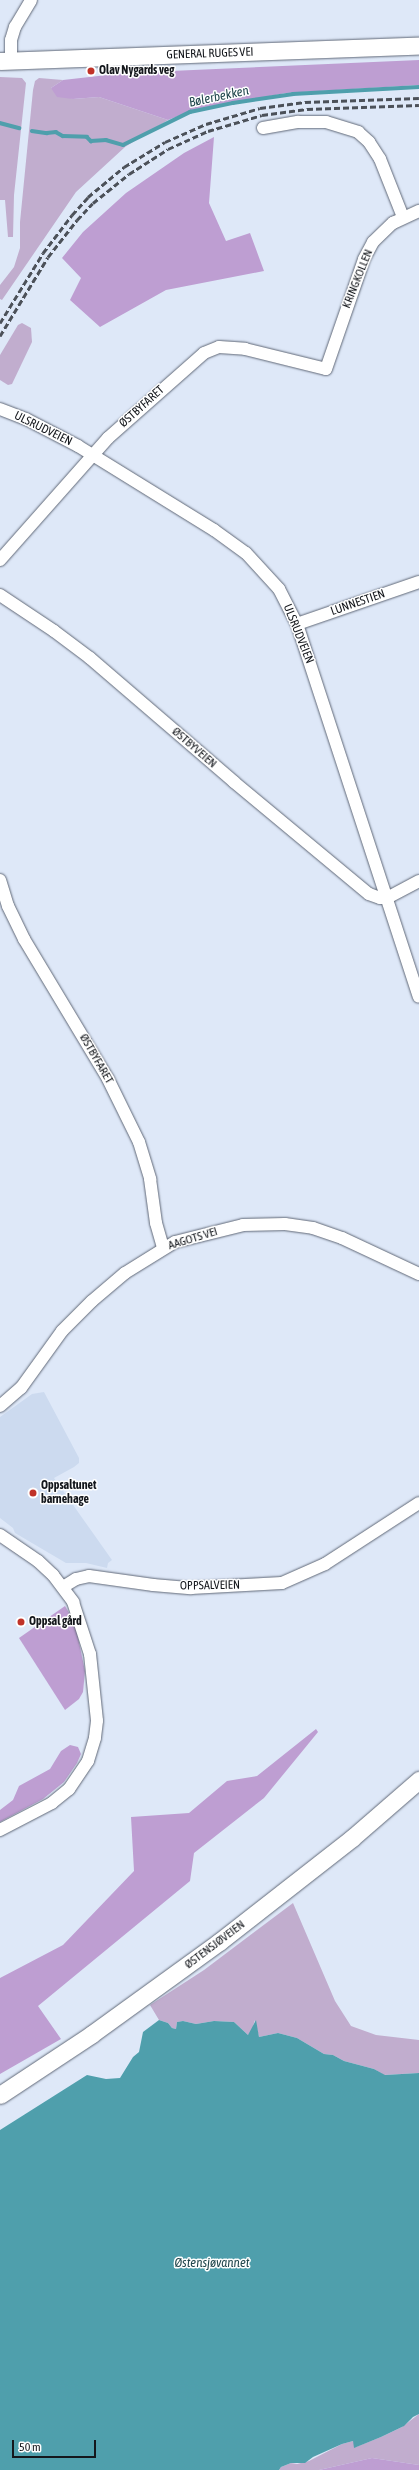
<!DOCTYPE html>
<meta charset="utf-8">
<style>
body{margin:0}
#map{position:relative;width:419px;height:2470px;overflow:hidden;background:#dee8f8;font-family:"Asap Condensed",sans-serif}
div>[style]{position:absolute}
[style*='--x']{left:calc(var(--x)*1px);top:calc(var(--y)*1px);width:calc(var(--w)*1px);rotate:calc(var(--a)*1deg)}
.built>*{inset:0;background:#ccdaef}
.green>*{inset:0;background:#c1adce}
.forest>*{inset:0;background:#be9ed2}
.water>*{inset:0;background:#4f9fac}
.stream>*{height:3.5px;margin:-1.75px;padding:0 1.75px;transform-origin:1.75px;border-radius:1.75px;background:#4f9fac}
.roads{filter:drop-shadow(0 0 1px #606877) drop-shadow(0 0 1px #606877)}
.street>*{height:12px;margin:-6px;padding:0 6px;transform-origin:6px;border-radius:6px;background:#fff}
.secondary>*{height:17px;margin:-8.5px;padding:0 8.5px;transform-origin:8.5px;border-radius:8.5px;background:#fff}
.rail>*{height:3px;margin-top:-1.5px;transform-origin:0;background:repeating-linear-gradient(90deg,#4c5159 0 6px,transparent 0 9px)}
.dots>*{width:11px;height:11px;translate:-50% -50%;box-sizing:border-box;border:2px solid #fff;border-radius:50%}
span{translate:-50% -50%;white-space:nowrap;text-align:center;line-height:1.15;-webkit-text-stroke:3px #fff;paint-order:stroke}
.street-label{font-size:12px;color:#14171c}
.poi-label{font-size:12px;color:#14171c;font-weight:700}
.left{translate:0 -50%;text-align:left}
.water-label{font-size:13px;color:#21474d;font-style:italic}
.scale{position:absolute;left:12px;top:2440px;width:84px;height:18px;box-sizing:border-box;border:2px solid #14171c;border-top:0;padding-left:5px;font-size:12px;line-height:14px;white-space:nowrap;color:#14171c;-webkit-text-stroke:3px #fff;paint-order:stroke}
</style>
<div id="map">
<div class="built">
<i style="clip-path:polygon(44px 1392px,79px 1458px,79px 1463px,74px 1467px,54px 1478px,112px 1560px,108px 1563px,107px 1568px,86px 1563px,66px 1563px,15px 1533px,13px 1528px,0 1518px,0 1417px,32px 1394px)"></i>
</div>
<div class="green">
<i style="clip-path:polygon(0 77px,22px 78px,26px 83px,14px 195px,13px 237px,8px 237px,5px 200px,0 200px)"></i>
<i style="clip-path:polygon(39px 78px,63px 80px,51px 88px,73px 99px,99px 97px,168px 120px,125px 147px,76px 192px,2px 300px,0 299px,0 285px,14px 267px,20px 248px,20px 222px,33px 90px,35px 81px)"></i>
<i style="clip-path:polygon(22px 323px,31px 328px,32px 342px,12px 384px,8px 385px,0 380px,0 355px,18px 325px)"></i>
<i style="clip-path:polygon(293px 1903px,335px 2001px,351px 2026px,376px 2035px,419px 2040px,419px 2073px,384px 2075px,374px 2069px,344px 2061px,333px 2055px,324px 2054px,297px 2038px,278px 2033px,259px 2037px,255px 2020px,251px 2033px,248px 2035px,234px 2022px,214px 2021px,196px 2024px,183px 2021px,177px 2022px,176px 2029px,172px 2028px,168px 2023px,159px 2020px,150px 2005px,204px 1970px)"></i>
<i style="clip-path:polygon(419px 2414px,419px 2465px,372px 2458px,319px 2470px,279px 2470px,281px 2467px,291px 2463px,297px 2464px,309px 2461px,342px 2444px,353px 2441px,356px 2447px,381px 2437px,402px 2427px)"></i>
</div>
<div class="forest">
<i style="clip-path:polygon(419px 60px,419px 85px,286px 93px,191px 111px,168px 120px,99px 97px,73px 99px,57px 97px,51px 88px,63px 80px,125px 73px)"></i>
<i style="clip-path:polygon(214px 137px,209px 203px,226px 241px,250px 233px,264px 271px,166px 290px,100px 327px,70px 300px,81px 278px,62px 258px,83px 232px,126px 193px,184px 153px)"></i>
<i style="clip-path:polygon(65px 1606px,75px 1623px,85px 1671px,83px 1692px,79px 1699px,65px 1710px,19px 1638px)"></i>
<i style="clip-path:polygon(316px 1729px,318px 1732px,264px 1798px,194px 1853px,190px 1881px,38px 2006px,61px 2039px,0 2074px,0 1978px,63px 1945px,134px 1871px,131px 1817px,189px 1813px,227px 1781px,257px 1776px)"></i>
<i style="clip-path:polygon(70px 1745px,78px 1747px,81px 1754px,77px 1763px,64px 1782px,43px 1799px,0 1822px,0 1810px,13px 1800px,19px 1786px,50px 1769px,61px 1751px)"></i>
<i style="clip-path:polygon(372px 2458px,419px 2465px,419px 2470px,319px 2470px)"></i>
</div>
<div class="water">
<i style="clip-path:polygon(159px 2020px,168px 2023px,172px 2028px,176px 2029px,177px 2022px,183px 2021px,196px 2024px,214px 2021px,234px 2022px,248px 2035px,256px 2020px,259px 2037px,278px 2033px,297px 2038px,324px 2054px,333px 2055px,344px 2061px,374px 2069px,385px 2075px,419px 2073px,419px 2414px,413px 2417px,404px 2426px,381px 2437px,354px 2448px,353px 2441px,342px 2444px,313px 2457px,305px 2463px,291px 2463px,281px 2467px,279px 2470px,0 2470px,0 2130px,87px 2075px,106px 2079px,120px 2078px,133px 2057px,139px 2052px,143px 2032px)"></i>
</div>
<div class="stream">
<i style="--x:0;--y:123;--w:20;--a:15"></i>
<i style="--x:32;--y:131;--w:15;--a:8"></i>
<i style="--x:47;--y:133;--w:9;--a:-6"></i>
<i style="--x:56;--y:132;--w:8;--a:30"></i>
<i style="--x:63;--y:136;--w:24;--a:2"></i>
<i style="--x:87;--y:137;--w:6;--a:45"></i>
<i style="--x:91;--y:141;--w:15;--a:-4"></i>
<i style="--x:106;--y:140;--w:18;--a:16"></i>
<i style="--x:123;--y:145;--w:75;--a:-26.2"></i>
<i style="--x:190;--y:112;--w:44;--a:-11.8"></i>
<i style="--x:233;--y:103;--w:61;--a:-8.5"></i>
<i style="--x:293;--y:94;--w:126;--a:-3.2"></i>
</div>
<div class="roads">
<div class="street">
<i style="--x:11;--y:61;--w:21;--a:-90"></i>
<i style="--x:11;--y:40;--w:14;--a:-73"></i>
<i style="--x:15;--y:27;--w:31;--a:-59"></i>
<i style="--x:263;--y:128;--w:36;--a:-10"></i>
<i style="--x:298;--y:122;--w:28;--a:0"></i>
<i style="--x:326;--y:122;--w:34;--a:17"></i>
<i style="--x:358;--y:132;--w:15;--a:42"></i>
<i style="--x:369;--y:142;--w:20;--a:57"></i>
<i style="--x:380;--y:159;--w:62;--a:68.4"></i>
<i style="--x:0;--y:409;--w:28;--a:21"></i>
<i style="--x:26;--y:419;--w:59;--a:27.4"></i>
<i style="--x:78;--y:446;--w:160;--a:31.7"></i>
<i style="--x:214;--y:530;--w:39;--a:36"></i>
<i style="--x:246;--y:553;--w:49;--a:47.5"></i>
<i style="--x:279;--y:589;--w:39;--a:63"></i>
<i style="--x:297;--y:624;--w:392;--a:71.9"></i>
<i style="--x:0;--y:560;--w:163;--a:-48.5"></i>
<i style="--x:108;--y:438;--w:128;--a:-41.5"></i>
<i style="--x:204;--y:353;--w:16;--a:-22"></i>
<i style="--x:219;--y:347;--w:26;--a:4"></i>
<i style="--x:245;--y:349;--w:83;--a:13.9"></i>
<i style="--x:326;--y:369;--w:116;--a:-70.9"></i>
<i style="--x:364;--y:259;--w:19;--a:-62"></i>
<i style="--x:373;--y:242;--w:28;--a:-44"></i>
<i style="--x:393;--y:223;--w:29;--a:-25"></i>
<i style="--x:0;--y:595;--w:65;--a:33.7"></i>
<i style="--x:54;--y:631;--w:45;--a:36.9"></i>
<i style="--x:90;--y:658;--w:190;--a:40.7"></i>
<i style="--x:234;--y:782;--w:175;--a:39.7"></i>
<i style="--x:369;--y:894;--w:12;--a:20"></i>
<i style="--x:380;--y:898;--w:7;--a:0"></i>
<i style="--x:387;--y:898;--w:36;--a:-28"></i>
<i style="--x:297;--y:624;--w:129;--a:-19"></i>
<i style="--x:0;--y:880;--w:27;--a:73"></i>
<i style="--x:8;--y:906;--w:37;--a:64"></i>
<i style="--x:24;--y:939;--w:163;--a:59"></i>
<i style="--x:108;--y:1079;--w:70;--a:63.8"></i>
<i style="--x:139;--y:1142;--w:39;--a:73"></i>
<i style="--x:150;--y:1179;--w:44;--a:82.2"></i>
<i style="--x:156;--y:1223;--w:26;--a:74"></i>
<i style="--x:0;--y:1406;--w:28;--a:-41"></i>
<i style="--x:21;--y:1388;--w:70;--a:-54.3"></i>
<i style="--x:62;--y:1331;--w:42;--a:-45"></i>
<i style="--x:92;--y:1301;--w:43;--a:-40.3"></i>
<i style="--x:125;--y:1273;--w:59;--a:-31.8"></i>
<i style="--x:175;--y:1242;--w:70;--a:-14"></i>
<i style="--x:243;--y:1225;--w:42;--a:-1.4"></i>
<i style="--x:285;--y:1224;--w:28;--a:8"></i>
<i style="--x:313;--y:1228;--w:31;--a:19"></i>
<i style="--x:342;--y:1238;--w:85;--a:25.1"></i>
<i style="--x:0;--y:1535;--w:46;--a:34.4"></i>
<i style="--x:38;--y:1561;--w:21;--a:43"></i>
<i style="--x:53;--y:1575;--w:34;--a:53"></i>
<i style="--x:73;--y:1602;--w:55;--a:71.9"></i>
<i style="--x:90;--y:1654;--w:67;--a:84"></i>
<i style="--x:97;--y:1721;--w:17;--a:97"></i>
<i style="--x:95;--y:1738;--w:24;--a:107"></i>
<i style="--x:88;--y:1761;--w:34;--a:124"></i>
<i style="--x:69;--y:1789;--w:22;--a:141"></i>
<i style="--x:52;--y:1803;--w:59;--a:152.6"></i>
<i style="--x:63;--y:1587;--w:15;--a:-32"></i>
<i style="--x:76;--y:1579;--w:13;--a:-13"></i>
<i style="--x:89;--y:1576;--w:65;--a:8"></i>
<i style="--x:153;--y:1585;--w:38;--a:5"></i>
<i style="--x:191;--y:1588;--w:91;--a:-3.1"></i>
<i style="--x:282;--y:1583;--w:47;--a:-23.8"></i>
<i style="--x:325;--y:1564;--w:112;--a:-33"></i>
</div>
<div class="secondary">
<i style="--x:0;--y:61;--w:419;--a:-2.1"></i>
<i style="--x:0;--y:2095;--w:110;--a:-33.5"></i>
<i style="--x:92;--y:2034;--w:157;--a:-35.9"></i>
<i style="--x:219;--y:1942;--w:169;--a:-38"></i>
<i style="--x:352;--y:1838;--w:89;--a:-40.9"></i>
</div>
</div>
<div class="rail">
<i style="--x:0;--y:323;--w:82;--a:-58.4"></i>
<i style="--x:43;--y:253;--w:48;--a:-52.7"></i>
<i style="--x:72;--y:215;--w:24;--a:-48"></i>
<i style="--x:88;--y:197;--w:47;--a:-39.8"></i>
<i style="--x:124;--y:167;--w:48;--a:-31.4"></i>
<i style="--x:165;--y:142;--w:45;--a:-23.7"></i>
<i style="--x:206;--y:124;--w:56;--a:-16.5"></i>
<i style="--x:260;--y:108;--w:45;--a:-7.6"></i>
<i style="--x:305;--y:102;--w:114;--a:-2"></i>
<i style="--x:0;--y:336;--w:92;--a:-58.7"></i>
<i style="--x:48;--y:257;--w:47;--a:-51.9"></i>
<i style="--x:77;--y:220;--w:23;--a:-47"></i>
<i style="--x:93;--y:203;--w:46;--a:-38.9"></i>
<i style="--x:129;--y:174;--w:46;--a:-32.7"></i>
<i style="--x:168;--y:149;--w:44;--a:-24.2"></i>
<i style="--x:208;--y:131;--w:56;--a:-16.5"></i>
<i style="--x:262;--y:115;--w:45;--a:-7.6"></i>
<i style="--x:307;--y:109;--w:112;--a:-2"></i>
</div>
<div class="dots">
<i style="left:91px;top:71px;background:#c03228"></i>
<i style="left:33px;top:1493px;background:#c03228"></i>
<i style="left:21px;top:1622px;background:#c03228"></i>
</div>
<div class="street-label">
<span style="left:210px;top:54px;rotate:-2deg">GENERAL RUGES VEI</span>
<span style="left:358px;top:279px;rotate:-68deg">KRINGKOLLEN</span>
<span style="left:142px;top:407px;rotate:-42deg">ØSTBYFARET</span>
<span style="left:43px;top:429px;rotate:26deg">ULSRUDVEIEN</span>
<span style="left:358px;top:603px;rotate:-19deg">LUNNESTIEN</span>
<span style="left:298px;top:634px;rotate:68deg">ULSRUDVEIEN</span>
<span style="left:194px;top:748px;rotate:41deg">ØSTBYVEIEN</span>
<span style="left:96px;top:1059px;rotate:60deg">ØSTBYFARET</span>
<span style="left:193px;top:1239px;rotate:-17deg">AAGOTS VEI</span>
<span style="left:210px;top:1586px;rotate:-1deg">OPPSALVEIEN</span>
<span style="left:215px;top:1945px;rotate:-37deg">ØSTENSJØVEIEN</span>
</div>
<div class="poi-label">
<span class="left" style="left:99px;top:71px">Olav Nygards veg</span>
<span class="left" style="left:41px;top:1493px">Oppsaltunet<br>barnehage</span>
<span class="left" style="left:29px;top:1622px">Oppsal gård</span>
</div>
<div class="water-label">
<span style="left:219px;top:97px;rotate:-12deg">Bølerbekken</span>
<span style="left:212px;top:2263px">Østensjøvannet</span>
</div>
<div class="scale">50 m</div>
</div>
